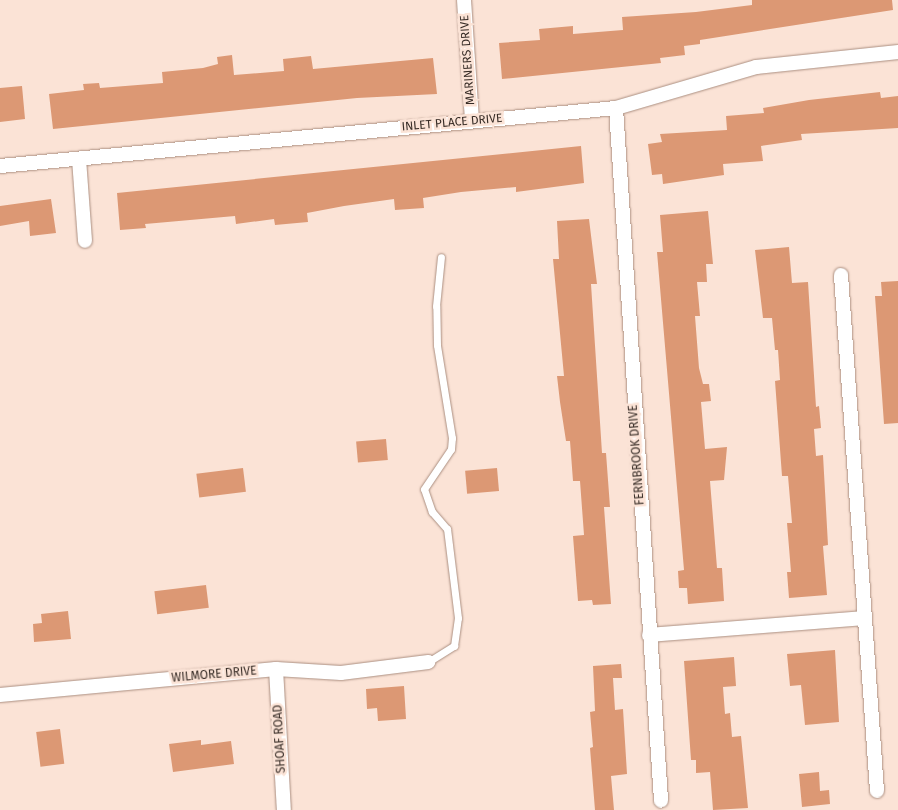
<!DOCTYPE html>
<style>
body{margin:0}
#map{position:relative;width:898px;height:810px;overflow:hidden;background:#fbe3d6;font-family:"Fira Sans",sans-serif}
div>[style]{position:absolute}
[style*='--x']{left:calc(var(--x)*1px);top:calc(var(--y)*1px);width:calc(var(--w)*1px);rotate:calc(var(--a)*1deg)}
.building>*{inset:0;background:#dc9874;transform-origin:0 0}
.roads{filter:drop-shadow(0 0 1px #ab8f81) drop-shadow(0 0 1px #ab8f81)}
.lane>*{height:7px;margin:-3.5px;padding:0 3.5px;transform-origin:3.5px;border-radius:3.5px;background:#fff}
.street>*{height:14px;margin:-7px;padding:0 7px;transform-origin:7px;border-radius:7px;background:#fff}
span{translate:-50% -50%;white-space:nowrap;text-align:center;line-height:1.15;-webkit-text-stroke:5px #fbe3d6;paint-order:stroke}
.street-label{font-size:12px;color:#372c26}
</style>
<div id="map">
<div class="building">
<i style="clip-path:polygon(752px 0,892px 0,893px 10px,700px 40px,700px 44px,684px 46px,685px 55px,660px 58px,661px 63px,502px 79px,499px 43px,540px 40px,539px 29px,573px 26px,573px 34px,623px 30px,622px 17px,696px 12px,752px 5px)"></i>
<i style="clip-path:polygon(232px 55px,234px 75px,284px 71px,283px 59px,311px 56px,313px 69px,433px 58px,437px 94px,357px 98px,53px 129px,49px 94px,84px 90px,83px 84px,99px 83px,100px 88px,163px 83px,162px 72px,203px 68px,218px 64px,217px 57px)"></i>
<i style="clip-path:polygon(22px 86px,25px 119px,0 122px,0 88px)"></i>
<i style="clip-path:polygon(880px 92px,881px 98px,898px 96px,898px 128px,801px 134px,802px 140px,761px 146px,763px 161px,723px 164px,724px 175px,663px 184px,662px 174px,652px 175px,648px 144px,662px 142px,660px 134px,727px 130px,726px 116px,764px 113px,763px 108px,809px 100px)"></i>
<i style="clip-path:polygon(581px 146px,584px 183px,516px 192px,516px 187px,461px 192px,423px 198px,424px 208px,395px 210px,394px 199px,344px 206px,307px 213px,308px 222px,275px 225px,274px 219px,236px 224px,235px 216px,145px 224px,146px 228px,120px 230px,117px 193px)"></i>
<i style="clip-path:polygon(51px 199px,56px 233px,30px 236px,29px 221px,0 226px,0 206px)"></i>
<i style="clip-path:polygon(708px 211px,713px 264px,706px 264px,707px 282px,697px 282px,700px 316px,695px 316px,699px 368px,703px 384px,709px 384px,711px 401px,701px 402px,705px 449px,727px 447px,724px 480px,710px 481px,717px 568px,722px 568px,724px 601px,688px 604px,687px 588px,679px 588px,678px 571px,684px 570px,657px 252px,663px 252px,660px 215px)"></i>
<i style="clip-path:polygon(589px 219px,597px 284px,591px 284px,602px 453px,606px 453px,610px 507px,604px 507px,611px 604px,593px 605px,592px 600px,578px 601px,573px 536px,584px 535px,580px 481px,573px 481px,570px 441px,566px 441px,560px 402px,557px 376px,564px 376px,553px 259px,559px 259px,557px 221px)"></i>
<i style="clip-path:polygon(789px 247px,792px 283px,808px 282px,816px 407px,819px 406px,821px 428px,814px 429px,816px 456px,823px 455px,828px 545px,823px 546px,827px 595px,789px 598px,787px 572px,791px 572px,787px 523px,792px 523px,788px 476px,782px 476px,775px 381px,780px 380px,778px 350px,775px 350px,772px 318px,763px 318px,755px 250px)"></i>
<i style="clip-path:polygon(898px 281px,898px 423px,884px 424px,875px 296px,882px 296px,881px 282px)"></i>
<i style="left:386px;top:439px;width:21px;height:30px;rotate:85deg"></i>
<i style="left:243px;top:468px;width:24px;height:47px;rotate:83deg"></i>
<i style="left:497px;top:468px;width:23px;height:32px;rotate:85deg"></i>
<i style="left:206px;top:585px;width:23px;height:52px;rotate:83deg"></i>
<i style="clip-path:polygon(68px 611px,71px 639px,34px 642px,33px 624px,42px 623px,41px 614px)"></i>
<i style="clip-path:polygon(835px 650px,839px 722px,805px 725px,801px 685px,790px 686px,787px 654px)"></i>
<i style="clip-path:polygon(734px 657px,736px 686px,723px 687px,725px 714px,730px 713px,732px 737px,741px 736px,748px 808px,713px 810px,710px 772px,696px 773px,696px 760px,691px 760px,684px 661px)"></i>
<i style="clip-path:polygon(621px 664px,622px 678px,613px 678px,615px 710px,623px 709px,627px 774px,611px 776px,614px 810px,595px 810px,590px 748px,593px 747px,590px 712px,595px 711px,593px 666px)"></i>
<i style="clip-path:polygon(404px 686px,406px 719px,378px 721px,377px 708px,367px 709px,366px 689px)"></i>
<i style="left:60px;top:729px;width:35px;height:24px;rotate:83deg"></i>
<i style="clip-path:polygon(201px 740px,201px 745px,231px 741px,234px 764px,173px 772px,169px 744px)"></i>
<i style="clip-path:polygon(819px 772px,820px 791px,829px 790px,830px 804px,802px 807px,799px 774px)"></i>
</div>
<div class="roads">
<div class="lane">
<i style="--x:428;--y:662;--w:31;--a:-32"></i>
<i style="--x:454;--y:646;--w:28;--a:-82"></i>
<i style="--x:458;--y:618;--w:90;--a:-97"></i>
<i style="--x:447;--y:529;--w:23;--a:-131"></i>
<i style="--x:432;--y:512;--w:24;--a:-109"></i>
<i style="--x:424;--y:489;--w:48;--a:-56"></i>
<i style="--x:451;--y:449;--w:11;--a:-85"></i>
<i style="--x:452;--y:438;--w:94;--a:-99.2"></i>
<i style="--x:437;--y:345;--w:39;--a:-91"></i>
<i style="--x:436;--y:306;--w:49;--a:-84.2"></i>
</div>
<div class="street">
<i style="--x:464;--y:0;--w:120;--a:86.2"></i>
<i style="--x:616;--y:108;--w:694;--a:86.28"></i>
<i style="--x:79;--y:159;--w:82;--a:85.8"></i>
<i style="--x:0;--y:166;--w:619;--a:-5.38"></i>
<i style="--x:616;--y:108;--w:146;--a:-16.3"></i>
<i style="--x:756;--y:67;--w:143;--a:-6"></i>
<i style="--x:841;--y:275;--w:517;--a:86.01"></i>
<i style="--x:649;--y:635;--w:216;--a:-4.5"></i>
<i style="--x:276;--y:669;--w:141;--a:86.8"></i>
<i style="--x:0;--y:695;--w:277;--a:-5.4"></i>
<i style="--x:276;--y:669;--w:65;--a:3.5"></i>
<i style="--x:341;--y:673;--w:88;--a:-7.2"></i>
</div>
</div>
<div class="street-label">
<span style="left:468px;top:60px;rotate:-94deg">MARINERS DRIVE</span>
<span style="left:452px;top:123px;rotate:-5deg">INLET PLACE DRIVE</span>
<span style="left:637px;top:455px;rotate:-94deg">FERNBROOK DRIVE</span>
<span style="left:214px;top:675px;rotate:-5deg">WILMORE DRIVE</span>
<span style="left:280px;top:739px;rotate:-93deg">SHOAF ROAD</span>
</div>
</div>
